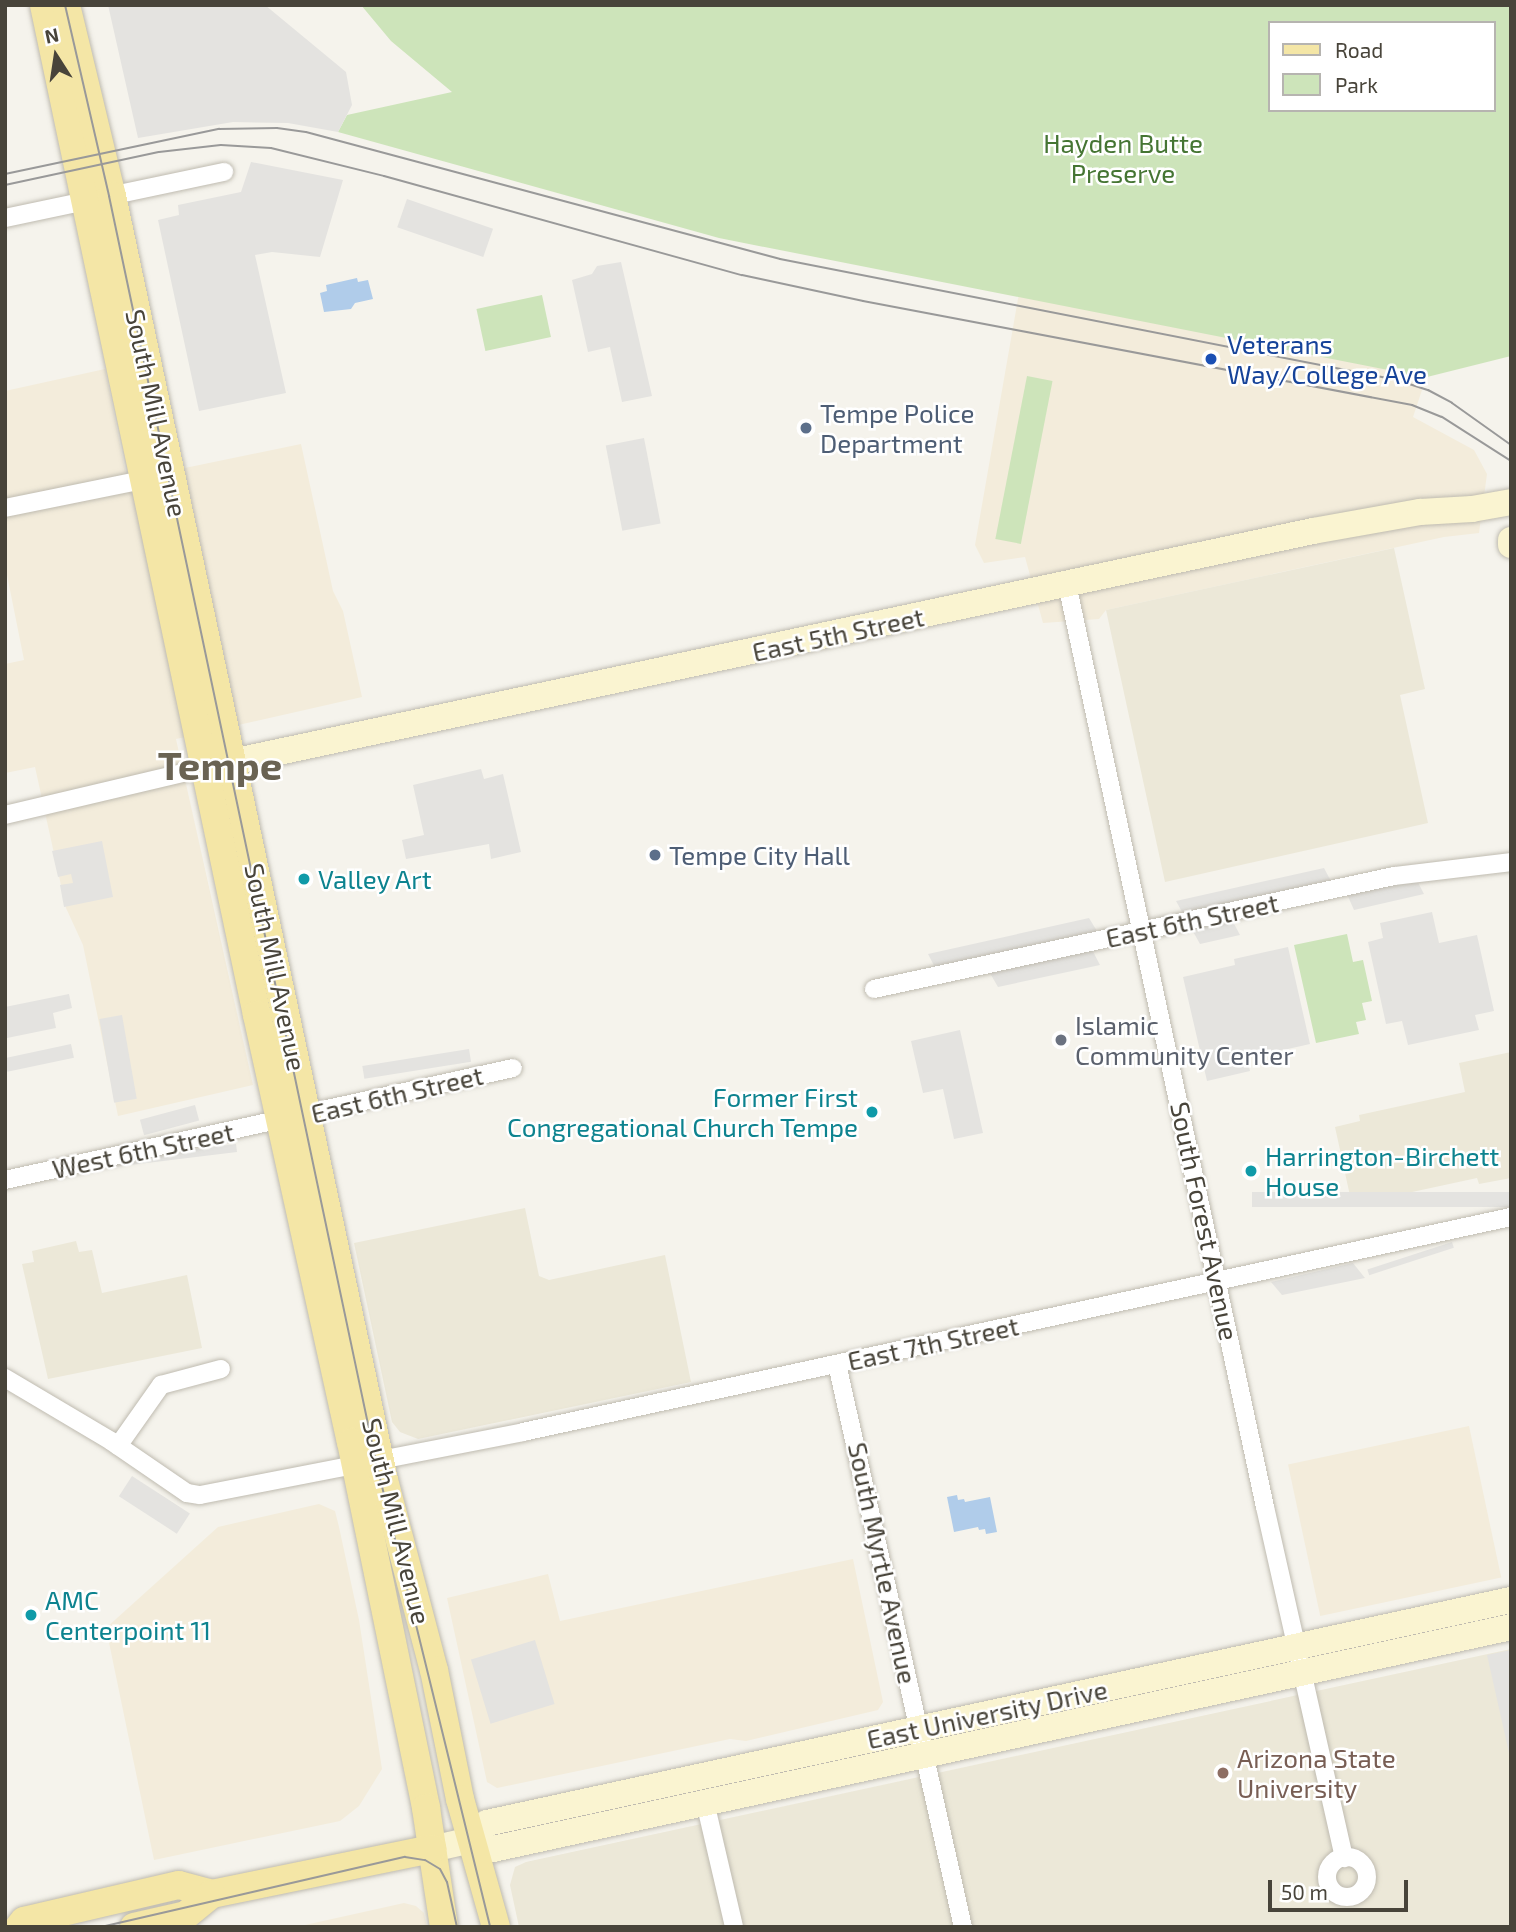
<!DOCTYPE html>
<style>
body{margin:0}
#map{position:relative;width:1516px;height:1932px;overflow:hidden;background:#f5f3ec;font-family:"Exo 2",sans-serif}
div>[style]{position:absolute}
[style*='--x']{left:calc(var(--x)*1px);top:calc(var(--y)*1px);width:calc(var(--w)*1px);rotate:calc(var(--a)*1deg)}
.commercial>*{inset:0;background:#f3ecdb;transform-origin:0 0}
.education>*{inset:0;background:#ece8d8}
.green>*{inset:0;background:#cde4ba;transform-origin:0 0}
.parking>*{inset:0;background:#e4e3e0;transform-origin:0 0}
.water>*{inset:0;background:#b0ccea}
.roads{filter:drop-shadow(0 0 2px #bfbbb0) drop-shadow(0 0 2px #bfbbb0)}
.street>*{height:18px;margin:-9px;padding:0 9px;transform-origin:9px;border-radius:9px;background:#fff}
.street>.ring{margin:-9px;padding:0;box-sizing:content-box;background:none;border:18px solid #fff;border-radius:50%}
.secondary>*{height:26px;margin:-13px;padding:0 13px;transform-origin:13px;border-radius:13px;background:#faf4d1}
.primary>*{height:28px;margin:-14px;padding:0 14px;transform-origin:14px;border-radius:14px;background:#f4e6a6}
.tram>*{height:2px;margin:-1px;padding:0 1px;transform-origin:1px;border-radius:1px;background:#999}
.dots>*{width:19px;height:19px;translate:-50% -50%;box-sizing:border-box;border:4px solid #fff;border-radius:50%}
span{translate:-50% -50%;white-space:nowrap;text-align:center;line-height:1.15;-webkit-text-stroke:5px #fff;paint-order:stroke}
.park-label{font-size:26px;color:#457533}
.transit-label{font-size:26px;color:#164399}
.left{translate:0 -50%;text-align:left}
.street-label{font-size:26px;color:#48443a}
.service-label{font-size:26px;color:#4e5e75}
.culture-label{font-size:26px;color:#0d838f}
.right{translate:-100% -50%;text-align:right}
.worship-label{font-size:26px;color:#5b616d}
.education-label{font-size:26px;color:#785e54}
.town-label{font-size:40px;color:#6a6353;font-weight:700}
.frame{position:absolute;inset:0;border:7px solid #48443a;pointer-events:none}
.legend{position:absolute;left:1268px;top:21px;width:228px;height:91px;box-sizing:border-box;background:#fff;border:2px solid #b6b4b0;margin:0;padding:9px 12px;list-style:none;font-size:21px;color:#48443a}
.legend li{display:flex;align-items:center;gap:14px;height:35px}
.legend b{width:35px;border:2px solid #b6b4b0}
.north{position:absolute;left:21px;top:21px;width:70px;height:70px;-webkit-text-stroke:5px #fff;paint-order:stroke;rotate:348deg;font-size:19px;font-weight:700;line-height:28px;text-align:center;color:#48443a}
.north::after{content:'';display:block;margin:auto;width:24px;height:32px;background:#48443a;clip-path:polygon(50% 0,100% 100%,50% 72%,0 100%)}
.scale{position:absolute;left:1268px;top:1880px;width:140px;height:32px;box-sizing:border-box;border:4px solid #48443a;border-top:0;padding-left:9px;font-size:21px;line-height:24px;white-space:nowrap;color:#48443a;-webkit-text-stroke:5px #fff;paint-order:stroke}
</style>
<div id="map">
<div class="commercial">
<i style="clip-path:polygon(1019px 293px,1380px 368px,1425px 381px,1413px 417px,1474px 450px,1487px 474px,1479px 533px,1444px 537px,1106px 610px,1099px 619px,1043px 623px,1025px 557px,984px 563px,975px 545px)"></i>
<i style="clip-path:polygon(105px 369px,127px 480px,301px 444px,333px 591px,343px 611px,362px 697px,176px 739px,253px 1085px,118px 1116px,83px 945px,66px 908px,35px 767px,5px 773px,5px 664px,24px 660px,5px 565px,5px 391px)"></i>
<i style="left:1469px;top:1426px;width:155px;height:185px;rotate:78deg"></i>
<i style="clip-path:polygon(319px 1504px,335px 1511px,339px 1527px,359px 1620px,382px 1769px,359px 1806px,340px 1821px,154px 1860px,106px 1628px,218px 1527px)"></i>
<i style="clip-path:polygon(853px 1559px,883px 1702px,878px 1710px,746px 1741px,730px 1739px,497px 1788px,487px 1782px,447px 1598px,548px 1574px,560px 1621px)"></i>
<i style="clip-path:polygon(404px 1903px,416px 1906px,424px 1913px,427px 1927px,296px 1927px)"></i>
</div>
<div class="education">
<i style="clip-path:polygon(1394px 548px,1425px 689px,1400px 695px,1428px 823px,1165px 882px,1106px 610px)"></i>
<i style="clip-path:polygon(1511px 1052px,1511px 1178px,1479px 1184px,1477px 1178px,1352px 1205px,1335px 1127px,1360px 1121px,1359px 1115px,1465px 1092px,1459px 1063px)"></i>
<i style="clip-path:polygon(525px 1208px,539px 1276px,549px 1280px,665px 1255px,691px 1382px,418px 1439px,400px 1432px,392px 1422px,354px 1243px)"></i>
<i style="clip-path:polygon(76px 1241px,79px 1252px,92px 1250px,102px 1293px,187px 1275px,202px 1348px,48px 1379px,22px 1264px,34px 1262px,32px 1251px)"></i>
<i style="clip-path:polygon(1511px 1649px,1511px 1927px,519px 1927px,510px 1885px,515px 1867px,526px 1862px)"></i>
</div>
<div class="green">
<i style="clip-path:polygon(evenodd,361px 5px,1511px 5px,1511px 356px,1427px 377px,1425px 381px,1388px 370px,719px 238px,338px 132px,347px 115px,452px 92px,391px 41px,361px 5px,1269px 23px,1493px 23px,1493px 110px,1269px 110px,1269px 23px)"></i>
<i style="left:542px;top:295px;width:43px;height:67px;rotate:78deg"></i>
<i style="left:1027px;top:376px;width:26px;height:166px;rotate:11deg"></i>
<i style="clip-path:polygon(1347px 934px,1353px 962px,1363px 960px,1372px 1001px,1362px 1003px,1366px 1020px,1356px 1022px,1359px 1034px,1316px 1043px,1294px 945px)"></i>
</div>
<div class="parking">
<i style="clip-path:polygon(108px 5px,265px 5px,346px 72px,352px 105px,338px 132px,288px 123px,233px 122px,138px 138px)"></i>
<i style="clip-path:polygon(251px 162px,343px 180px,320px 257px,272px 252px,255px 255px,286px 393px,199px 411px,158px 220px,179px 215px,178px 205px,241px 192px)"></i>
<i style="left:407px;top:199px;width:91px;height:30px;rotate:19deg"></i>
<i style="clip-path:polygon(621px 262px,652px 396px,622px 402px,610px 347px,588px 352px,572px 280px,592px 274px,597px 266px)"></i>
<i style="left:644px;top:438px;width:87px;height:39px;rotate:79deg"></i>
<i style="clip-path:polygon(481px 769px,484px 779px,503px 774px,521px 852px,491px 859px,489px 844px,406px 859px,402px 840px,424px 835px,413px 785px)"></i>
<i style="clip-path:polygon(102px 841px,113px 897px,64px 907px,60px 885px,73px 883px,71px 874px,58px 877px,52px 851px)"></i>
<i style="clip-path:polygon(1410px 867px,1424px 894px,1354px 910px,1346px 892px,1231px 918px,1240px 935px,1200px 944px,1176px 901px,1324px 868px,1333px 885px)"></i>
<i style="clip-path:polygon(1432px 912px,1439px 943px,1477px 935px,1494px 1011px,1475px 1015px,1479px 1030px,1408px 1045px,1402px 1021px,1386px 1024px,1368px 942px,1383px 938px,1380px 923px)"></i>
<i style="clip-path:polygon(1089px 918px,1100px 936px,1087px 940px,1100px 965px,998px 987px,987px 968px,941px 979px,928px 954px)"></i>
<i style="clip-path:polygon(1288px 947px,1310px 1044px,1247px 1058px,1250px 1071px,1207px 1081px,1183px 977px,1235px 965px,1234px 959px)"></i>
<i style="clip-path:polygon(69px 994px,72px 1008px,53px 1013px,56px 1028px,7px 1038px,5px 1007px)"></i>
<i style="left:122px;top:1015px;width:85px;height:23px;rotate:80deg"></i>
<i style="clip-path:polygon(960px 1030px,983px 1133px,954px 1139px,943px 1089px,923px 1093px,911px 1041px)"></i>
<i style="left:71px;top:1044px;width:14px;height:68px;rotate:78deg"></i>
<i style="left:469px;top:1049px;width:13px;height:108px;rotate:81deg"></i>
<i style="left:195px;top:1105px;width:16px;height:57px;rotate:75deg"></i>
<i style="left:236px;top:1144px;width:8px;height:155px;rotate:83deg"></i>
<i style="left:1511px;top:1192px;width:15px;height:259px;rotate:90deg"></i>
<i style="left:1452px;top:1242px;width:6px;height:89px;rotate:72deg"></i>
<i style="clip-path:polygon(1353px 1263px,1365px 1278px,1282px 1295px,1271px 1282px)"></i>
<i style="left:132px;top:1476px;width:69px;height:24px;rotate:33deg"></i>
<i style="left:535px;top:1640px;width:67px;height:67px;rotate:73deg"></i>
<i style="clip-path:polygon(1511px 1650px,1511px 1762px,1487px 1655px)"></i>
</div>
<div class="water">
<i style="clip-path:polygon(357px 278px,358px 282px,368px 280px,373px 299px,355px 303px,351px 309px,324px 312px,320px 293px,327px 291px,326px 285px)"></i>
<i style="clip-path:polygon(957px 1495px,958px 1500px,964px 1499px,965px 1502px,990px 1497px,997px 1532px,986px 1534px,985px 1529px,979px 1530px,978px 1527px,954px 1532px,947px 1497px)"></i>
</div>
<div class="roads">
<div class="street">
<i style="--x:5;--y:218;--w:224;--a:-11.9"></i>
<i style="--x:5;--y:508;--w:141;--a:-11.5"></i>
<i style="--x:1067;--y:584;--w:944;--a:77.89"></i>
<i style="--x:1265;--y:1507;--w:360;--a:77.3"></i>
<i style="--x:5;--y:815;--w:204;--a:-13.3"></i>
<i style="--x:874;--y:989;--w:532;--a:-12.26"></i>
<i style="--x:1394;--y:876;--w:118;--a:-6.8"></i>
<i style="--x:5;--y:1180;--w:520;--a:-12.43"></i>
<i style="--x:837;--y:1364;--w:577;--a:77.39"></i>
<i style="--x:5;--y:1378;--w:123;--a:30.7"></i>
<i style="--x:111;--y:1441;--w:92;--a:34.4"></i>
<i style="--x:187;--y:1493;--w:13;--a:9"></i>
<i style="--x:200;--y:1495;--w:329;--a:-11"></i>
<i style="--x:523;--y:1432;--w:1011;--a:-12.28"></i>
<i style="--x:118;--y:1446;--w:75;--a:-54.8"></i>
<i style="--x:161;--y:1385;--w:62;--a:-14.9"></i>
<i style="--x:705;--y:1802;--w:128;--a:76.9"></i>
<i class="ring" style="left:1327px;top:1857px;width:22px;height:22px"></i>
</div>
<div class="secondary">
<i style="--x:1511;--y:540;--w:5;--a:90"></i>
<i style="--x:213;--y:766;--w:1125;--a:-12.06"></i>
<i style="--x:1313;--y:531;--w:109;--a:-10.1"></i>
<i style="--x:1420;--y:512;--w:52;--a:-3.3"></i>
<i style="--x:1472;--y:509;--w:40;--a:-10"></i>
<i style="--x:471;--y:1840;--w:23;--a:-47"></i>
<i style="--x:487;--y:1823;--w:1048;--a:-12.29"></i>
<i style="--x:432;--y:1849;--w:40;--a:-13"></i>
<i style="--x:471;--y:1840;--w:24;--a:22"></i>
<i style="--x:493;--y:1849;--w:1042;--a:-12.3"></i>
</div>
<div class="primary">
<i style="--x:44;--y:5;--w:1032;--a:78.09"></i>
<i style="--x:257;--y:1015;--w:437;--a:77.6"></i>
<i style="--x:351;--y:1442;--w:374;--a:78.4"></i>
<i style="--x:426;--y:1808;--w:120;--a:81.4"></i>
<i style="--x:66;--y:5;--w:196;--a:76.5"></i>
<i style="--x:112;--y:196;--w:1312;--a:78.04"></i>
<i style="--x:384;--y:1480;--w:196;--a:75.3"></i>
<i style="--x:434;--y:1670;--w:132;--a:78.6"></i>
<i style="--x:460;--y:1799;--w:133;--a:74.3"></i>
<i style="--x:19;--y:1927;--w:8;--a:-50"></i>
<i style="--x:24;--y:1921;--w:159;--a:-13.1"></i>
<i style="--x:179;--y:1885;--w:34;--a:15"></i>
<i style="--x:212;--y:1894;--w:225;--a:-11.6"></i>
<i style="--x:134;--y:1927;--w:53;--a:-13"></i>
<i style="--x:186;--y:1915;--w:33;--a:-39"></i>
</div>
</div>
<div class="tram">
<i style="--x:65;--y:5;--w:196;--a:77"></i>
<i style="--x:109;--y:196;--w:1294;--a:78.09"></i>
<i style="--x:376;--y:1462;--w:479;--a:76.2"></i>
<i style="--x:5;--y:174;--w:219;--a:-11.9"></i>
<i style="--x:219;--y:129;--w:58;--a:-1"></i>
<i style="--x:277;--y:128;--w:29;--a:8"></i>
<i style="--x:306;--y:132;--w:491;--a:15"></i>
<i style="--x:780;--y:259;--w:629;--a:11.1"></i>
<i style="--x:1397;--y:380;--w:33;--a:18"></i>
<i style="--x:1428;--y:390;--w:27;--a:28"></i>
<i style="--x:1452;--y:403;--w:72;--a:35.4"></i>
<i style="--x:5;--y:185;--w:157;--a:-12.1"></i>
<i style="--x:159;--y:152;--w:62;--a:-6.4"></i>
<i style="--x:221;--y:145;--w:50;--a:3.4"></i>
<i style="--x:271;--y:148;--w:116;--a:13.9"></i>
<i style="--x:384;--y:176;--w:371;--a:15.5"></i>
<i style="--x:742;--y:275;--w:124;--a:12.1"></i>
<i style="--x:863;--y:301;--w:559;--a:10.73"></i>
<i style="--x:1412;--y:405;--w:32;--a:22"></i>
<i style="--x:1442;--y:417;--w:82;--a:32.5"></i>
<i style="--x:101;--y:1927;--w:312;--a:-13"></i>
<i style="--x:405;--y:1857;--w:20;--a:9"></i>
<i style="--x:425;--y:1860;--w:17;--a:31"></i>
<i style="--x:440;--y:1869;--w:15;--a:62"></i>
<i style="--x:447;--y:1882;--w:46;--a:77.5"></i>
</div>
<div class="dots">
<i style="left:1211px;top:359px;background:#1a4fb4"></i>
<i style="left:806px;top:428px;background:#5c6f8a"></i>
<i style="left:655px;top:855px;background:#5c6f8a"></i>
<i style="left:304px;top:879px;background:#0f9aa8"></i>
<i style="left:1061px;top:1040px;background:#6b7280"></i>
<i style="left:872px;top:1112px;background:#0f9aa8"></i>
<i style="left:1251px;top:1171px;background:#0f9aa8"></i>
<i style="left:31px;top:1615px;background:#0f9aa8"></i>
<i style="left:1223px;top:1773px;background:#8d6e63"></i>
</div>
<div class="park-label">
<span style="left:1123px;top:158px">Hayden Butte<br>Preserve</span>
</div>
<div class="transit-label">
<span class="left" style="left:1227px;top:359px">Veterans<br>Way/College Ave</span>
</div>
<div class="street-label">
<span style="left:157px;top:413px;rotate:78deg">South Mill Avenue</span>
<span style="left:838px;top:634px;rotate:-12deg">East 5th Street</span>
<span style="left:1192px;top:920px;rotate:-12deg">East 6th Street</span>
<span style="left:276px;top:967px;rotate:78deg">South Mill Avenue</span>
<span style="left:397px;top:1094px;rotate:-13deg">East 6th Street</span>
<span style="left:143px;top:1150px;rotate:-12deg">West 6th Street</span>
<span style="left:1205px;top:1221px;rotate:78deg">South Forest Avenue</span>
<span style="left:933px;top:1343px;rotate:-12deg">East 7th Street</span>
<span style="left:397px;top:1521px;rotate:76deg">South Mill Avenue</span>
<span style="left:883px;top:1563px;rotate:78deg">South Myrtle Avenue</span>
<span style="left:987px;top:1714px;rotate:-12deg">East University Drive</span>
</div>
<div class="service-label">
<span class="left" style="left:820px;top:428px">Tempe Police<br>Department</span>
<span class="left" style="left:669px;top:855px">Tempe City Hall</span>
</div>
<div class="culture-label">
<span class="left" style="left:318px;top:879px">Valley Art</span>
<span class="right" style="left:858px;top:1112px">Former First<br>Congregational Church Tempe</span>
<span class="left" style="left:1265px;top:1171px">Harrington-Birchett<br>House</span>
<span class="left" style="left:45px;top:1615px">AMC<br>Centerpoint 11</span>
</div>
<div class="worship-label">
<span class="left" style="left:1075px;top:1040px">Islamic<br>Community Center</span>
</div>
<div class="education-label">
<span class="left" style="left:1237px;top:1773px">Arizona State<br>University</span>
</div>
<div class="town-label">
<span style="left:220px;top:764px">Tempe</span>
</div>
<div class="frame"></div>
<ul class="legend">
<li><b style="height:9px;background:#f4e6a6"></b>Road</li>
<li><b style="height:19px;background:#cde4ba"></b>Park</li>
</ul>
<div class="north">N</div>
<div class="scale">50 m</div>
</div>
